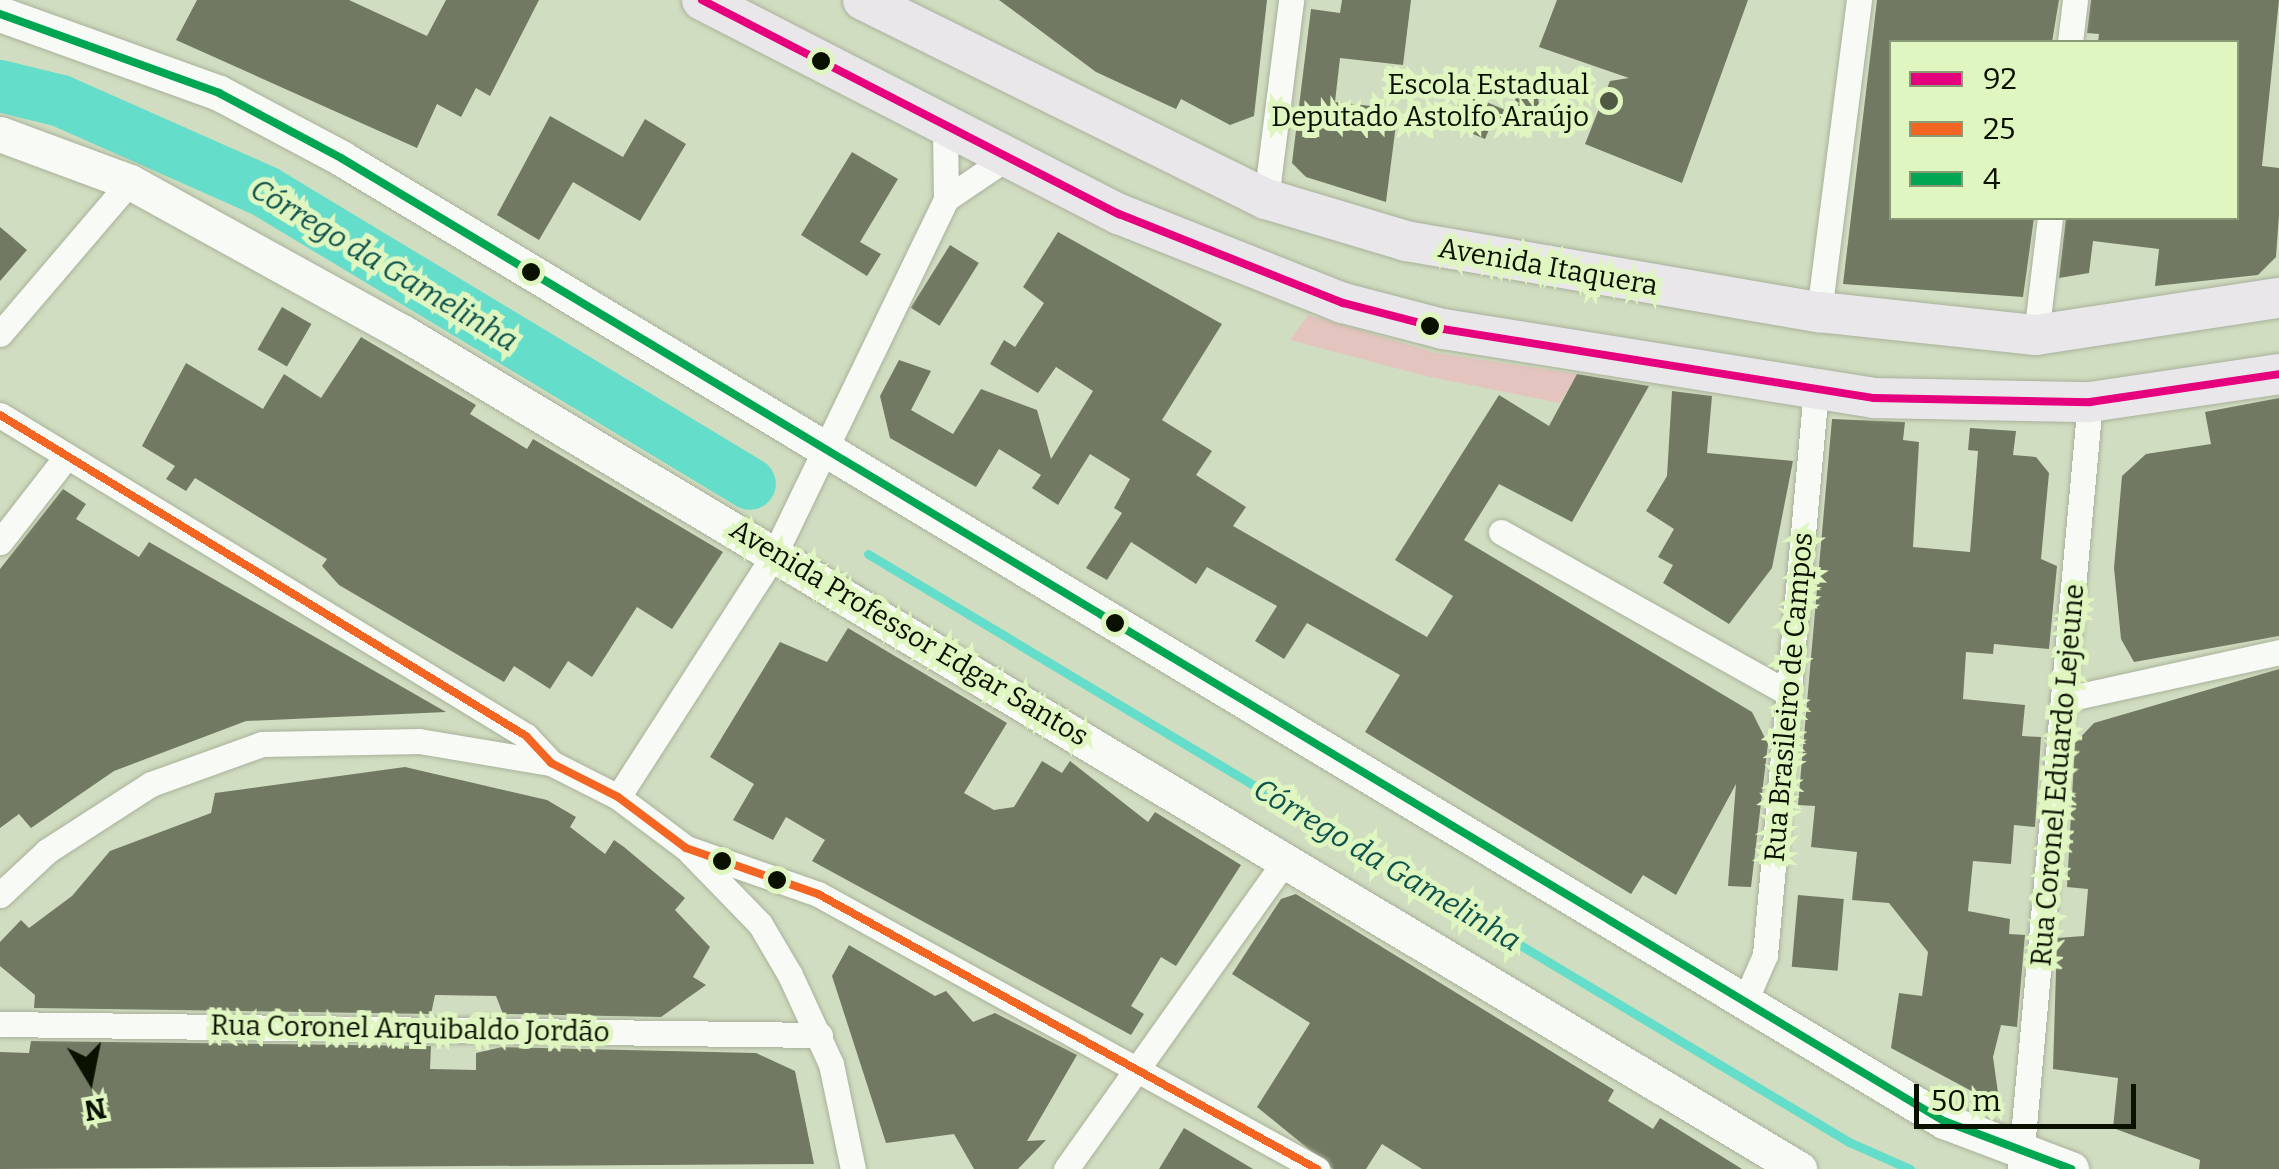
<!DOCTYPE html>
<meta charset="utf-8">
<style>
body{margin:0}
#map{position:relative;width:2279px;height:1169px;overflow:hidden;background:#d1ddc0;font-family:Bitter,serif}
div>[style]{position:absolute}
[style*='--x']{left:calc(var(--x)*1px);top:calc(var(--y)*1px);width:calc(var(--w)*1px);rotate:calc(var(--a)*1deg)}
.green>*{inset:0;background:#e3c4be}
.stream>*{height:9px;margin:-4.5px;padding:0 4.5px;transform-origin:4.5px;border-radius:4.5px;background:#64ddca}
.river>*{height:52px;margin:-26px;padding:0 26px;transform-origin:26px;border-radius:26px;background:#64ddca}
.building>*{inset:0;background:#717962;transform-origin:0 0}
.roads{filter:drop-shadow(0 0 2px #a8b19a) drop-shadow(0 0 2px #a8b19a)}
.street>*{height:25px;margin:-12.5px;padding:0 12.5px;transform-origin:12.5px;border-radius:12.5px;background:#f8faf6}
.secondary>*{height:35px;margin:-17.5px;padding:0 17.5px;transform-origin:17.5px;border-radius:17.5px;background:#f8faf6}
.primary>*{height:40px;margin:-20px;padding:0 20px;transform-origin:20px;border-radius:20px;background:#e9e7ea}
.bus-1>*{height:8px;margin:-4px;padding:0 4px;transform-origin:4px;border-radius:4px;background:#e5007d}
.bus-2>*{height:8px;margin:-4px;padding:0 4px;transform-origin:4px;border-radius:4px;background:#f26522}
.bus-3>*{height:8px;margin:-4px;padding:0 4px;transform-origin:4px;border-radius:4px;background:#00a651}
.dots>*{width:28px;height:28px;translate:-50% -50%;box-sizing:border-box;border:5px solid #e0f6c1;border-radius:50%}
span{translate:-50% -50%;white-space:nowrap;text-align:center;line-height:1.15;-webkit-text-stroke:10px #e0f6c1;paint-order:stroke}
.poi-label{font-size:28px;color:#0a1101}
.right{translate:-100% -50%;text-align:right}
.street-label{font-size:28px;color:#0a1101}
.water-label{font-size:30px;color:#0d524c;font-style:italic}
.legend{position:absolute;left:1889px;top:40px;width:350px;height:180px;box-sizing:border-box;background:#e0f6c1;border:2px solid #8a9a74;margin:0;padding:12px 18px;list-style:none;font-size:30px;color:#0a1101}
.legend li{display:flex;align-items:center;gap:20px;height:50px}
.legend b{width:50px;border:2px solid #8a9a74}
.north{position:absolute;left:40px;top:1029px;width:100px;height:100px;-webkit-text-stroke:8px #e0f6c1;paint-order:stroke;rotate:170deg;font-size:28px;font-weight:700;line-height:40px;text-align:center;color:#0a1101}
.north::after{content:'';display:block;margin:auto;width:35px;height:45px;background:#0a1101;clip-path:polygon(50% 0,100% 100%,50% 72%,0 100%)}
.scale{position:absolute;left:1914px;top:1084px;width:222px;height:45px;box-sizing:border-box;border:5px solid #0a1101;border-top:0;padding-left:12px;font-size:30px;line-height:35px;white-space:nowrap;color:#0a1101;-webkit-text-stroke:8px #e0f6c1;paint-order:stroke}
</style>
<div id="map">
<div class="green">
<i style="clip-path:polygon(1308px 315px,1436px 353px,1577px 374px,1560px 403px,1426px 376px,1290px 340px)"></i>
</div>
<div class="stream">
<i style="--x:868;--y:554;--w:1144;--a:30.94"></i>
<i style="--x:1849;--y:1142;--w:67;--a:23.9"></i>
</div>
<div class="river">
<i style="--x:0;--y:86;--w:63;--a:13.8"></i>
<i style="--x:61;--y:101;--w:224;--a:23.9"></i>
<i style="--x:266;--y:192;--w:565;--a:31.1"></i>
</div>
<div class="building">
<i style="clip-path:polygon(197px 0,349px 0,427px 36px,446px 0,539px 0,490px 96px,476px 88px,461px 117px,437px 104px,417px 148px,176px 40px)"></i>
<i style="clip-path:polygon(999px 0,1267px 0,1254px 116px,1230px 125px,1181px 99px,1176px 109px,1096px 72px)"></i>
<i style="clip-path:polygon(1342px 0,1411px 0,1403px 65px,1340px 58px,1335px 102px,1398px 109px,1386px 202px,1306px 177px,1292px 163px,1311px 9px,1340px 13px)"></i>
<i style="clip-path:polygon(1557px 0,1748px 0,1682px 183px,1585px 144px,1610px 81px,1629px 78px,1539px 47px)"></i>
<i style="clip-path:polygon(1877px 0,2059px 0,2052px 42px,1892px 42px,1892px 218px,2034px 218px,2023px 297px,1843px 284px)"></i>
<i style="clip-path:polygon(2091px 0,2279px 0,2262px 166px,2279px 168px,2279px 215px,2276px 257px,2258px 275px,2155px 286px,2159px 249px,2093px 241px,2089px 273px,2059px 278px,2066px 218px,2236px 218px,2236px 42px,2098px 42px,2099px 34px,2087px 33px)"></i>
<i style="clip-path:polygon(1463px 92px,1517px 115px,1515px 96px,1537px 92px,1541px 116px,1491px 125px,1485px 139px,1449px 124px)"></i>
<i style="clip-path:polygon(550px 116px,623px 157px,645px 119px,686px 144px,640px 221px,573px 182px,539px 240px,497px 215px)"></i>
<i style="clip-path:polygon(852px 152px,898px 179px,860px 242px,881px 254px,867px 276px,801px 235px)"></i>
<i style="clip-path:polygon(0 227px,27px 250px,0 281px)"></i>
<i style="clip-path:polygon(1058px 232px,1222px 324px,1162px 420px,1212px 451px,1196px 475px,1246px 507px,1233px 526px,1427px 637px,1453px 596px,1395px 560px,1499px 395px,1549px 426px,1577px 374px,1649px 386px,1572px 522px,1499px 484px,1464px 540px,1752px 712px,1768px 744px,1751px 887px,1728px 886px,1736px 784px,1676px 895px,1643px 875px,1631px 894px,1365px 732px,1400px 675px,1307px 623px,1284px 659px,1255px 641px,1277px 606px,1207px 567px,1196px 584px,1131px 542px,1107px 580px,1086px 568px,1122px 513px,1114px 508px,1130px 479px,1090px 454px,1058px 505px,1032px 488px,1041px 475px,999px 449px,976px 487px,890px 438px,880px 396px,899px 360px,931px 371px,911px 410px,953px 434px,981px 389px,1037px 410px,1051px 459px,1093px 391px,1056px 367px,1038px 393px,990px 364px,1004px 340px,1015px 347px,1044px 303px,1023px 287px)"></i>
<i style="left:950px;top:245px;width:34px;height:74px;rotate:32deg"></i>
<i style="left:282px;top:307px;width:34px;height:49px;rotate:30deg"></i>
<i style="clip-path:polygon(361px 337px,476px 405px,470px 414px,527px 449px,533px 439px,723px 552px,672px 629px,637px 607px,592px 677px,568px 661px,550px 689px,514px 666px,504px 682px,339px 585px,322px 566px,327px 559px,195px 478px,186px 491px,166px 479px,175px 466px,142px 446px,186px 363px,263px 409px,284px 374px,321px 398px)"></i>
<i style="clip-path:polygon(1672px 391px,1712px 396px,1707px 453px,1793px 461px,1772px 568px,1729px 624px,1663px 583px,1673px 565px,1658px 557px,1674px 529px,1646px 511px,1667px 476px)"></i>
<i style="clip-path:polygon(2279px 398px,2279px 636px,2134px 662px,2121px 639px,2114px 568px,2122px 476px,2146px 454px,2211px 444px,2205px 412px)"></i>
<i style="clip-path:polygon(1832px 419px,1905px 422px,1903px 440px,1919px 442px,1913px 547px,1970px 552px,1978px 451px,1968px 450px,1970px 428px,2016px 431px,2013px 455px,2036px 457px,2049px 473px,2041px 559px,2057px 566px,2049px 649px,1994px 644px,1993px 654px,1966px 652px,1963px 699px,2025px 705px,2022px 736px,2041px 737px,2035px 827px,2014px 825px,2011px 864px,1973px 861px,1968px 911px,2010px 919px,2009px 934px,2025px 935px,2017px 1027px,2001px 1025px,1993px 1057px,1998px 1093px,1979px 1095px,1891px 1048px,1899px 993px,1922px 996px,1928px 952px,1889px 903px,1852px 900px,1857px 852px,1811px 847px,1815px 806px,1798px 805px)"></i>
<i style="clip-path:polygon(63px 489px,86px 504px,76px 519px,139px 557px,149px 542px,446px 712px,246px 721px,114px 771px,31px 828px,19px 814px,0 828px,0 569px)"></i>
<i style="clip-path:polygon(848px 628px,1007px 723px,964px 793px,994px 810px,1014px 807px,1042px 761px,1062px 773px,1070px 761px,1148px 822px,1155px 812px,1241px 865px,1176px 966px,1161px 957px,1131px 1006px,1144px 1014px,1131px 1035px,812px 861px,825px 840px,786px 817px,773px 840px,733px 820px,754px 784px,710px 757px,780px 642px,827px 662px)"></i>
<i style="clip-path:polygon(2279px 669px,2279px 1169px,2199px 1169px,2200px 1160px,2113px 1128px,2118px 1078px,2053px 1069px,2057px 938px,2084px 936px,2088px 889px,2067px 887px,2075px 743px,2094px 723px)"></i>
<i style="clip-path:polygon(405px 767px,547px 800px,576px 817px,570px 827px,605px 854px,614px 840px,624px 847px,685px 898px,675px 910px,710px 947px,693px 977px,706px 985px,661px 1017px,503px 1014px,496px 996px,435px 995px,431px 1014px,34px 1008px,35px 995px,0 966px,0 942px,21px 920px,29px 928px,72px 896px,110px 851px,211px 813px,215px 793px)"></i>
<i style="clip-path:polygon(1296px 894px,1614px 1090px,1608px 1101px,1653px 1129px,1660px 1118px,1742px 1169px,1422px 1169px,1382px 1144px,1366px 1169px,1333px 1169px,1257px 1107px,1310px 1023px,1232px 974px,1281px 899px)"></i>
<i style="left:1798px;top:895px;width:46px;height:72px;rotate:5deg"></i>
<i style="clip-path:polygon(849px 945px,935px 996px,946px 991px,973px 1022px,995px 1013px,1077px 1055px,1027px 1141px,1046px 1140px,1018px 1169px,974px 1169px,954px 1134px,886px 1143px,832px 976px)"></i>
<i style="clip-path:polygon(31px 1041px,431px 1046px,430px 1069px,476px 1070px,476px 1053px,502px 1047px,756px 1053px,795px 1071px,814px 1164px,0 1169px,0 1052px,29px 1053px)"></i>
<i style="clip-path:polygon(1184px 1128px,1253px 1169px,1159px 1169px)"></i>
</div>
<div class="roads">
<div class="street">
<i style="--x:2070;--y:42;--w:42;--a:-83.2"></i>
<i style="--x:945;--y:129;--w:70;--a:89.2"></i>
<i style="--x:1266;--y:199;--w:201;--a:-82.8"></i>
<i style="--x:1819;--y:312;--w:315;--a:-82.7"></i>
<i style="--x:0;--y:334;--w:200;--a:-49.5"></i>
<i style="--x:2036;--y:335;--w:118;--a:-83.2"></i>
<i style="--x:0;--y:415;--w:616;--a:31.39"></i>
<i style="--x:526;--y:736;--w:37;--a:47"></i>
<i style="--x:551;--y:763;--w:75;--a:26.9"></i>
<i style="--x:618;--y:797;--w:85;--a:36.9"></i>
<i style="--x:686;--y:848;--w:140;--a:19.2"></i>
<i style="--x:818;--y:894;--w:570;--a:28.86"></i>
<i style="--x:1501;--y:532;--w:329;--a:29.3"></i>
<i style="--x:0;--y:542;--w:109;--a:-52.1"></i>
<i style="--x:2066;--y:699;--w:218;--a:-12.4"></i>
<i style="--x:618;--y:797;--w:290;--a:-57.2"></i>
<i style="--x:775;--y:553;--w:393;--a:-64.2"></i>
<i style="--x:946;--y:199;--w:71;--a:-34.1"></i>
<i style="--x:690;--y:852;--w:100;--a:45.8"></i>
<i style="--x:760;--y:924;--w:59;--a:59.5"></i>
<i style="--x:790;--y:975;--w:98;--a:65.3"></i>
<i style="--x:831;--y:1064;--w:107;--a:78.2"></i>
<i style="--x:0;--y:895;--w:64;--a:-43.1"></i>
<i style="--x:47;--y:851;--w:124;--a:-32.8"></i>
<i style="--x:151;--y:784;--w:118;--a:-19.8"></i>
<i style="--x:262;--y:744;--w:157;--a:-1.1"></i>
<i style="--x:419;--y:741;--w:134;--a:9.5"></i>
<i style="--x:1745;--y:1001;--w:50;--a:-66.5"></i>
<i style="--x:1765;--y:955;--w:568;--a:-84.85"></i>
<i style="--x:0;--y:1024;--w:820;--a:0.77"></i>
<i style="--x:1066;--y:1169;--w:380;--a:-54.6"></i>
<i style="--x:2020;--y:1169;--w:770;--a:-84.79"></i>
</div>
<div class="secondary">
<i style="--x:0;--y:14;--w:233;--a:19.8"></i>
<i style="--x:219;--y:93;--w:138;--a:28"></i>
<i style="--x:341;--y:158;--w:1870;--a:31"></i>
<i style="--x:1944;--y:1121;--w:136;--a:20.7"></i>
<i style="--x:0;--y:134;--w:139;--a:20.3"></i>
<i style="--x:130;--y:182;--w:311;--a:28.9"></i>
<i style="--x:402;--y:332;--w:1629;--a:30.93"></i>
</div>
<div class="primary">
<i style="--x:702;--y:0;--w:469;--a:27.2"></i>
<i style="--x:1119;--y:214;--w:241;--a:21.7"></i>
<i style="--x:1343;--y:303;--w:103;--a:14.6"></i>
<i style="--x:1443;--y:329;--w:436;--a:9.1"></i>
<i style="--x:1874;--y:398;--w:216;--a:1.1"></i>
<i style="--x:2090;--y:402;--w:191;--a:-8.4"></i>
<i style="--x:863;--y:0;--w:449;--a:26.3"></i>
<i style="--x:1266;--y:199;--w:146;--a:16.7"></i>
<i style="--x:1406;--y:241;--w:419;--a:9.8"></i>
<i style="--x:1819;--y:312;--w:218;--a:6.1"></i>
<i style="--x:2036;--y:335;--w:246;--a:-8.7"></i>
</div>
</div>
<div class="bus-1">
<i style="--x:702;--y:0;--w:469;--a:27.2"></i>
<i style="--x:1119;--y:214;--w:241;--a:21.7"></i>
<i style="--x:1343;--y:303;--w:103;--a:14.6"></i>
<i style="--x:1443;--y:329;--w:436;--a:9.1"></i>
<i style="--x:1874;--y:398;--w:216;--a:1.1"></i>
<i style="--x:2090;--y:402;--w:191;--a:-8.4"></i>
</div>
<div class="bus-2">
<i style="--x:0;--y:415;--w:616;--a:31.39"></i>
<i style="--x:526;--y:736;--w:37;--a:47"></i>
<i style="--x:551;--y:763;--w:75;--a:26.9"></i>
<i style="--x:618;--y:797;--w:85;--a:36.9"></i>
<i style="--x:686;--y:848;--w:140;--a:19.2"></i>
<i style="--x:818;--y:894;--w:570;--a:28.86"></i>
</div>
<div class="bus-3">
<i style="--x:0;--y:14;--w:233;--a:19.8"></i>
<i style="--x:219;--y:93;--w:138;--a:28"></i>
<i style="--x:341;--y:158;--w:1870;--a:31"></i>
<i style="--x:1944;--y:1121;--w:136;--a:20.7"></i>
</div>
<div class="dots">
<i style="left:821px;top:61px;background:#0a1101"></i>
<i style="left:1609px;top:101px;background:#505844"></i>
<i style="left:531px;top:272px;background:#0a1101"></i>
<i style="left:1430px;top:326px;background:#0a1101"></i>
<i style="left:1115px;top:623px;background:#0a1101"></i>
<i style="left:722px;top:861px;background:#0a1101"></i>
<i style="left:777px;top:880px;background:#0a1101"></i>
</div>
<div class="poi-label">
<span class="right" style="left:1589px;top:101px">Escola Estadual<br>Deputado Astolfo Araújo</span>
</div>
<div class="street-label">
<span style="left:1548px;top:267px;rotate:10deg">Avenida Itaquera</span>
<span style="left:909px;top:633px;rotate:31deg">Avenida Professor Edgar Santos</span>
<span style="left:1789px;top:697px;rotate:-85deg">Rua Brasileiro de Campos</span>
<span style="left:2058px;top:775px;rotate:-85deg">Rua Coronel Eduardo Lejeune</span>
<span style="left:410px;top:1029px;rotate:1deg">Rua Coronel Arquibaldo Jordão</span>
</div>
<div class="water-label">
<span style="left:384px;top:265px;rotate:31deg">Córrego da Gamelinha</span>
<span style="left:1387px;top:865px;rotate:31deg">Córrego da Gamelinha</span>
</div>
<ul class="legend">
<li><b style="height:12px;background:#e5007d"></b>92</li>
<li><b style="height:12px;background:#f26522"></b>25</li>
<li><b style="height:12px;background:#00a651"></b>4</li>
</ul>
<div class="north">N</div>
<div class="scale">50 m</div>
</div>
